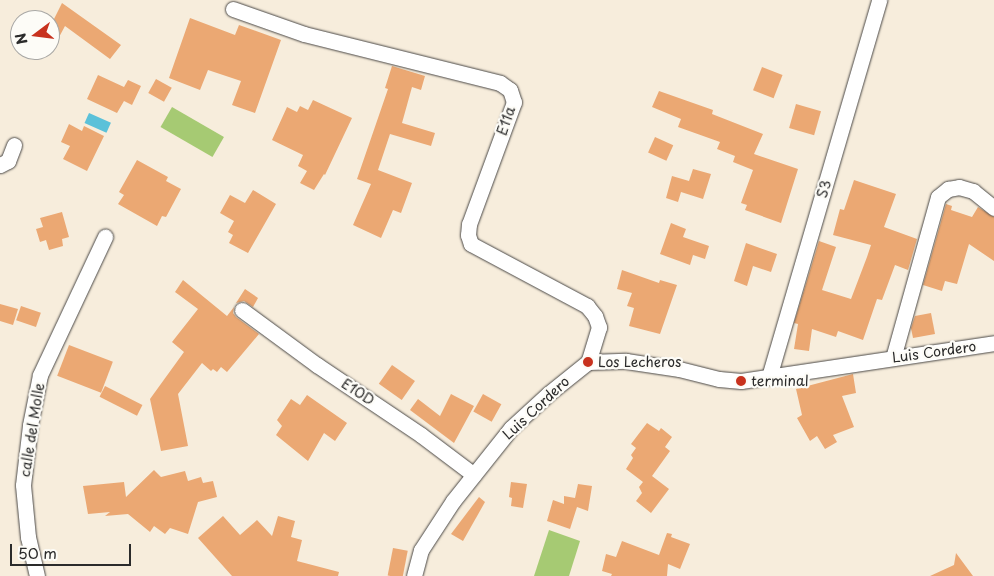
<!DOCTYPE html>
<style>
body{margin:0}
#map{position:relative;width:994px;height:576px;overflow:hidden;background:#f7eddc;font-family:"Playpen Sans",sans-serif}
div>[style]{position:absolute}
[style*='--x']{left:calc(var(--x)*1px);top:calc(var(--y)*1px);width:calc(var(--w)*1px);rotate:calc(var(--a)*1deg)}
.green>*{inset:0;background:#a6ca73;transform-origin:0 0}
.water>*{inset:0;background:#5bc1d9;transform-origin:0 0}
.building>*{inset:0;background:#eba873;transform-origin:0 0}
.roads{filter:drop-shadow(0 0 1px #4a4846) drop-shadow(0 0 1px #4a4846)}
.street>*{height:15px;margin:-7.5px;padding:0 7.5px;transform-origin:7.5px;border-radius:7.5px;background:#fff}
.dots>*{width:14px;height:14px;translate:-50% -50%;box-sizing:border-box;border:2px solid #fdfcf7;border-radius:50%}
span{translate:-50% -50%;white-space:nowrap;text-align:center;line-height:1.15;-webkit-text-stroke:4.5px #fdfcf7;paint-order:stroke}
.street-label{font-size:14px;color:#2b2b2b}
.poi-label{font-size:14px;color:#2b2b2b}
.left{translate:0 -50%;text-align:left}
.north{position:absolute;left:10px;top:10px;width:50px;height:50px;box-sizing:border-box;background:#fdfcf7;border:1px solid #a9a8a5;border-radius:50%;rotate:255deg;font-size:14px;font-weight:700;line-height:20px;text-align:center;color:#2b2b2b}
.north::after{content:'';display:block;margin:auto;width:18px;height:22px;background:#c8321e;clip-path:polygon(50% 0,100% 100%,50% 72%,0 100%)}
.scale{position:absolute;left:10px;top:544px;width:121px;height:22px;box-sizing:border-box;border:2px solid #2b2b2b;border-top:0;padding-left:6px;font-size:15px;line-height:18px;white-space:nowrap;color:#2b2b2b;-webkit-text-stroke:4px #fdfcf7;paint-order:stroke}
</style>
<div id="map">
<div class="green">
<i style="left:172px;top:107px;width:60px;height:23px;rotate:30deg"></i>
<i style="clip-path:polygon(549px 530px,580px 541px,569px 576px,534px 576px)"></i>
</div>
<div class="water">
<i style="left:89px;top:113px;width:24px;height:11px;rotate:24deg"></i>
</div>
<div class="building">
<i style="clip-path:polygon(62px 3px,121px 45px,110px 59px,65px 26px,50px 54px,50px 27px)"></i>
<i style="clip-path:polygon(190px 18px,235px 35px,239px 25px,281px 40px,255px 113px,232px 105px,241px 81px,208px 70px,200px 90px,169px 78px)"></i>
<i style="clip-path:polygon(392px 66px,425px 76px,421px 90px,412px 87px,402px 123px,435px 133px,431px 146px,390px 134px,378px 170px,412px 183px,401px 213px,393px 210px,381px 238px,353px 225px,371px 184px,357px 179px,388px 89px,385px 88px)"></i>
<i style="left:762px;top:67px;width:22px;height:25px;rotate:21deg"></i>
<i style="clip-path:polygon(98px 75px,124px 87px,128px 80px,141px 86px,132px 105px,124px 101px,117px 113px,87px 99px)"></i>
<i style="left:156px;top:79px;width:18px;height:16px;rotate:29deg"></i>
<i style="clip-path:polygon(659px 91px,713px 110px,712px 114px,763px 134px,754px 154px,798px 169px,781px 223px,745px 210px,747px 205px,741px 203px,753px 170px,733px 162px,735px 156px,717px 149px,720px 142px,678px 127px,681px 119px,652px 107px)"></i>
<i style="clip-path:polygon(313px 100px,352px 118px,325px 175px,324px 174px,314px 190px,300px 183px,307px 171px,298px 166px,303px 155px,272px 140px,287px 107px,297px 112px,300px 106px,308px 110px)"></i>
<i style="left:796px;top:104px;width:26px;height:25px;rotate:16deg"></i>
<i style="clip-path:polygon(69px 124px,82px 131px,84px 126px,104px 136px,87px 171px,63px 159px,70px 146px,61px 142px)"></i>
<i style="left:655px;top:137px;width:20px;height:17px;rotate:24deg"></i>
<i style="clip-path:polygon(137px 160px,168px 177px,166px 181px,181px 189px,166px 217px,162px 216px,157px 226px,118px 204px,124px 195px,119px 192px)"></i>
<i style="clip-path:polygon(693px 169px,711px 174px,703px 199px,681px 192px,678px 202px,666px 198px,672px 176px,689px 181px)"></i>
<i style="clip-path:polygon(854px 180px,896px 194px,884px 227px,917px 239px,908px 270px,895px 265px,882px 300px,877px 299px,863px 340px,838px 331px,836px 337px,812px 329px,809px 351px,794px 349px,798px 324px,794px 323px,819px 241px,836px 247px,822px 290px,851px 299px,867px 257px,871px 245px,833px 235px,840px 209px,844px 210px)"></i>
<i style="clip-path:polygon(253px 190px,276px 204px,248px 253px,229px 243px,233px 235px,228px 232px,234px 221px,220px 213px,230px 195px,245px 203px)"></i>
<i style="clip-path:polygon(946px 204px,952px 206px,951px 210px,972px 217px,978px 207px,994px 217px,994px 261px,969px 244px,957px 284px,945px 281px,942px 291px,923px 285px)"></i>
<i style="clip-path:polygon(62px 212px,69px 237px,62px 239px,63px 246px,49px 250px,46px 240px,40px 242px,36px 229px,43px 227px,40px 218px)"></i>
<i style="clip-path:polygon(671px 223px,686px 229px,683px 237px,709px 246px,705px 259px,693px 255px,690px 265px,660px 254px)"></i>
<i style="clip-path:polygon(746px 243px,777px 254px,771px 272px,753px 266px,747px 286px,734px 281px)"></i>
<i style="clip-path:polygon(622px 270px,659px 283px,660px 280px,677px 285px,660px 334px,629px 326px,634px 308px,627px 306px,632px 293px,617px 289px)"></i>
<i style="clip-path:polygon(183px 280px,227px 316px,234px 307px,233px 313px,236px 317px,259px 334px,227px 372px,221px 367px,217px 372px,213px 369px,211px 371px,202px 363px,178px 394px,188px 446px,161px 451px,150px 399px,184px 352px,172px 342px,198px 309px,175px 292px)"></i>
<i style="clip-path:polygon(245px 289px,258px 298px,253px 307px,244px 301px,236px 303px)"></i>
<i style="clip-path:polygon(0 304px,18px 309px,13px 325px,0 321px)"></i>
<i style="left:21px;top:306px;width:21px;height:15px;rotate:19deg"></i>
<i style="clip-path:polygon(931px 313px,935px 334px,913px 338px,911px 328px,915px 316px)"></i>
<i style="left:69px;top:345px;width:47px;height:33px;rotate:21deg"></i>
<i style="left:392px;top:365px;width:28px;height:23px;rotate:35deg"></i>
<i style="clip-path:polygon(853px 374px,856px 393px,842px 396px,854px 427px,833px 435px,837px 442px,825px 449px,817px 436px,810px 441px,797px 418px,802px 415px,796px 389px)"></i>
<i style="left:105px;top:386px;width:42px;height:12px;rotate:27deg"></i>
<i style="clip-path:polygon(451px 394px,474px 406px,454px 443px,410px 410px,418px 399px,440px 416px)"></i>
<i style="left:483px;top:394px;width:21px;height:20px;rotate:29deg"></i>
<i style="clip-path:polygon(307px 395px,347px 423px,335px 441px,324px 433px,308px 461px,276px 435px,282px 426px,277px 420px,291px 399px,300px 405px)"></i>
<i style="clip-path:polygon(647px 423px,659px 431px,661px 428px,672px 437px,665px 447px,670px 451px,652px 476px,669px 489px,651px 513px,636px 501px,642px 493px,639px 487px,643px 482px,626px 469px,633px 458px,631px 455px,636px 448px,631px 444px)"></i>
<i style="clip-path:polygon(154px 470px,161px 477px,185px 471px,188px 481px,201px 477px,203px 483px,213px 481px,217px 497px,198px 502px,188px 534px,170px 528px,165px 534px,154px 526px,150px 532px,128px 514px,105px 516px,110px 512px,88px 514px,83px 486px,124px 482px,126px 497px)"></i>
<i style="clip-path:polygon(511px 482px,527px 484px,523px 508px,511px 506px,512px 498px,509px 497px)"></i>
<i style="clip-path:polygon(578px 484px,592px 486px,588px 511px,577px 507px,570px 529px,547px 521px,553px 500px,564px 504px,564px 496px,575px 498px)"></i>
<i style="clip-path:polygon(479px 497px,485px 502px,463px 541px,451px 534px)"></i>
<i style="clip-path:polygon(223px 516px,240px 535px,257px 520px,272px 536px,278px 516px,295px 521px,291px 537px,302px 540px,297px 561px,339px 572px,338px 576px,232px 576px,198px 538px)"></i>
<i style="clip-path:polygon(667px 533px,672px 534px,671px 537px,690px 544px,680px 569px,668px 564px,667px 576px,611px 576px,612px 574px,602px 571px,606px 554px,616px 557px,622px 541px,659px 555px)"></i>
<i style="left:393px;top:548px;width:15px;height:28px;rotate:11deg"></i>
<i style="clip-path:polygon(956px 553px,973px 576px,930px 576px,954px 565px)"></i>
</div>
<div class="roads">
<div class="street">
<i style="--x:233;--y:9;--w:75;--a:19.4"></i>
<i style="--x:304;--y:34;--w:202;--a:14"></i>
<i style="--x:500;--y:83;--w:12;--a:35"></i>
<i style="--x:510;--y:90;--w:13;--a:72"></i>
<i style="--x:514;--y:102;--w:130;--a:110.2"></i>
<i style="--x:469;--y:224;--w:11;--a:95"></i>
<i style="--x:468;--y:235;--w:9;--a:72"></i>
<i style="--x:471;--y:244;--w:132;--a:28.1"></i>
<i style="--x:587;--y:306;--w:13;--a:51"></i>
<i style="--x:595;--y:316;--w:12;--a:70"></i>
<i style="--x:599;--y:327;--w:37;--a:107"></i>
<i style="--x:0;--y:165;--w:9;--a:-27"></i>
<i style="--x:8;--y:161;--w:17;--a:-69"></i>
<i style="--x:242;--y:310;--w:93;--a:36.3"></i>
<i style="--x:317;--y:365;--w:125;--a:33.9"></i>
<i style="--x:421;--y:435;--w:66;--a:37"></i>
<i style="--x:893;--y:358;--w:167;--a:-74.4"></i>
<i style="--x:938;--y:197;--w:13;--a:-39"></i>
<i style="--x:948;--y:189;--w:11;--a:-10"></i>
<i style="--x:959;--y:187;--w:15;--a:16"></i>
<i style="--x:973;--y:191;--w:27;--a:39"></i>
<i style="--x:769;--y:377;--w:393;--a:-73.7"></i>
<i style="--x:37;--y:576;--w:40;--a:-103"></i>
<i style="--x:28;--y:537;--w:52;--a:-95.5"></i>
<i style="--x:23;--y:485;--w:60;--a:-83.3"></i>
<i style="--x:30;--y:425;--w:51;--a:-78.7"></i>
<i style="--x:40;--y:375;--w:153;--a:-64.8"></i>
<i style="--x:414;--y:576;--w:27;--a:-75"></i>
<i style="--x:421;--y:550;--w:59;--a:-56.9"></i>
<i style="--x:453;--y:501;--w:93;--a:-51.5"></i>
<i style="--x:511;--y:428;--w:50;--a:-42.6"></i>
<i style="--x:548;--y:394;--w:51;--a:-38.7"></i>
<i style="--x:588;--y:362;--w:38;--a:-2"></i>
<i style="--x:626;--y:361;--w:54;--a:8.6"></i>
<i style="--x:679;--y:369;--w:41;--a:14"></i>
<i style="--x:719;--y:379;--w:22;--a:5"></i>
<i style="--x:741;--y:381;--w:256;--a:-8.5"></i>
</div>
</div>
<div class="dots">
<i style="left:588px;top:362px;background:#c8321e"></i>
<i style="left:741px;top:381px;background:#c8321e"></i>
</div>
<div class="street-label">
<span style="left:506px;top:121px;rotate:-71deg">E11a</span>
<span style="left:824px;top:189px;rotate:-74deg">S3</span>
<span style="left:934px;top:352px;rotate:-8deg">Luis Cordero</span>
<span style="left:358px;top:392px;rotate:33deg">E10D</span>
<span style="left:536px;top:408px;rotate:-43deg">Luis Cordero</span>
<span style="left:32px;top:430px;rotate:-81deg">calle del Molle</span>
</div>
<div class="poi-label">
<span class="left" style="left:598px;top:362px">Los Lecheros</span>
<span class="left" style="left:751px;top:381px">terminal</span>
</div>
<div class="north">N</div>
<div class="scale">50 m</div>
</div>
